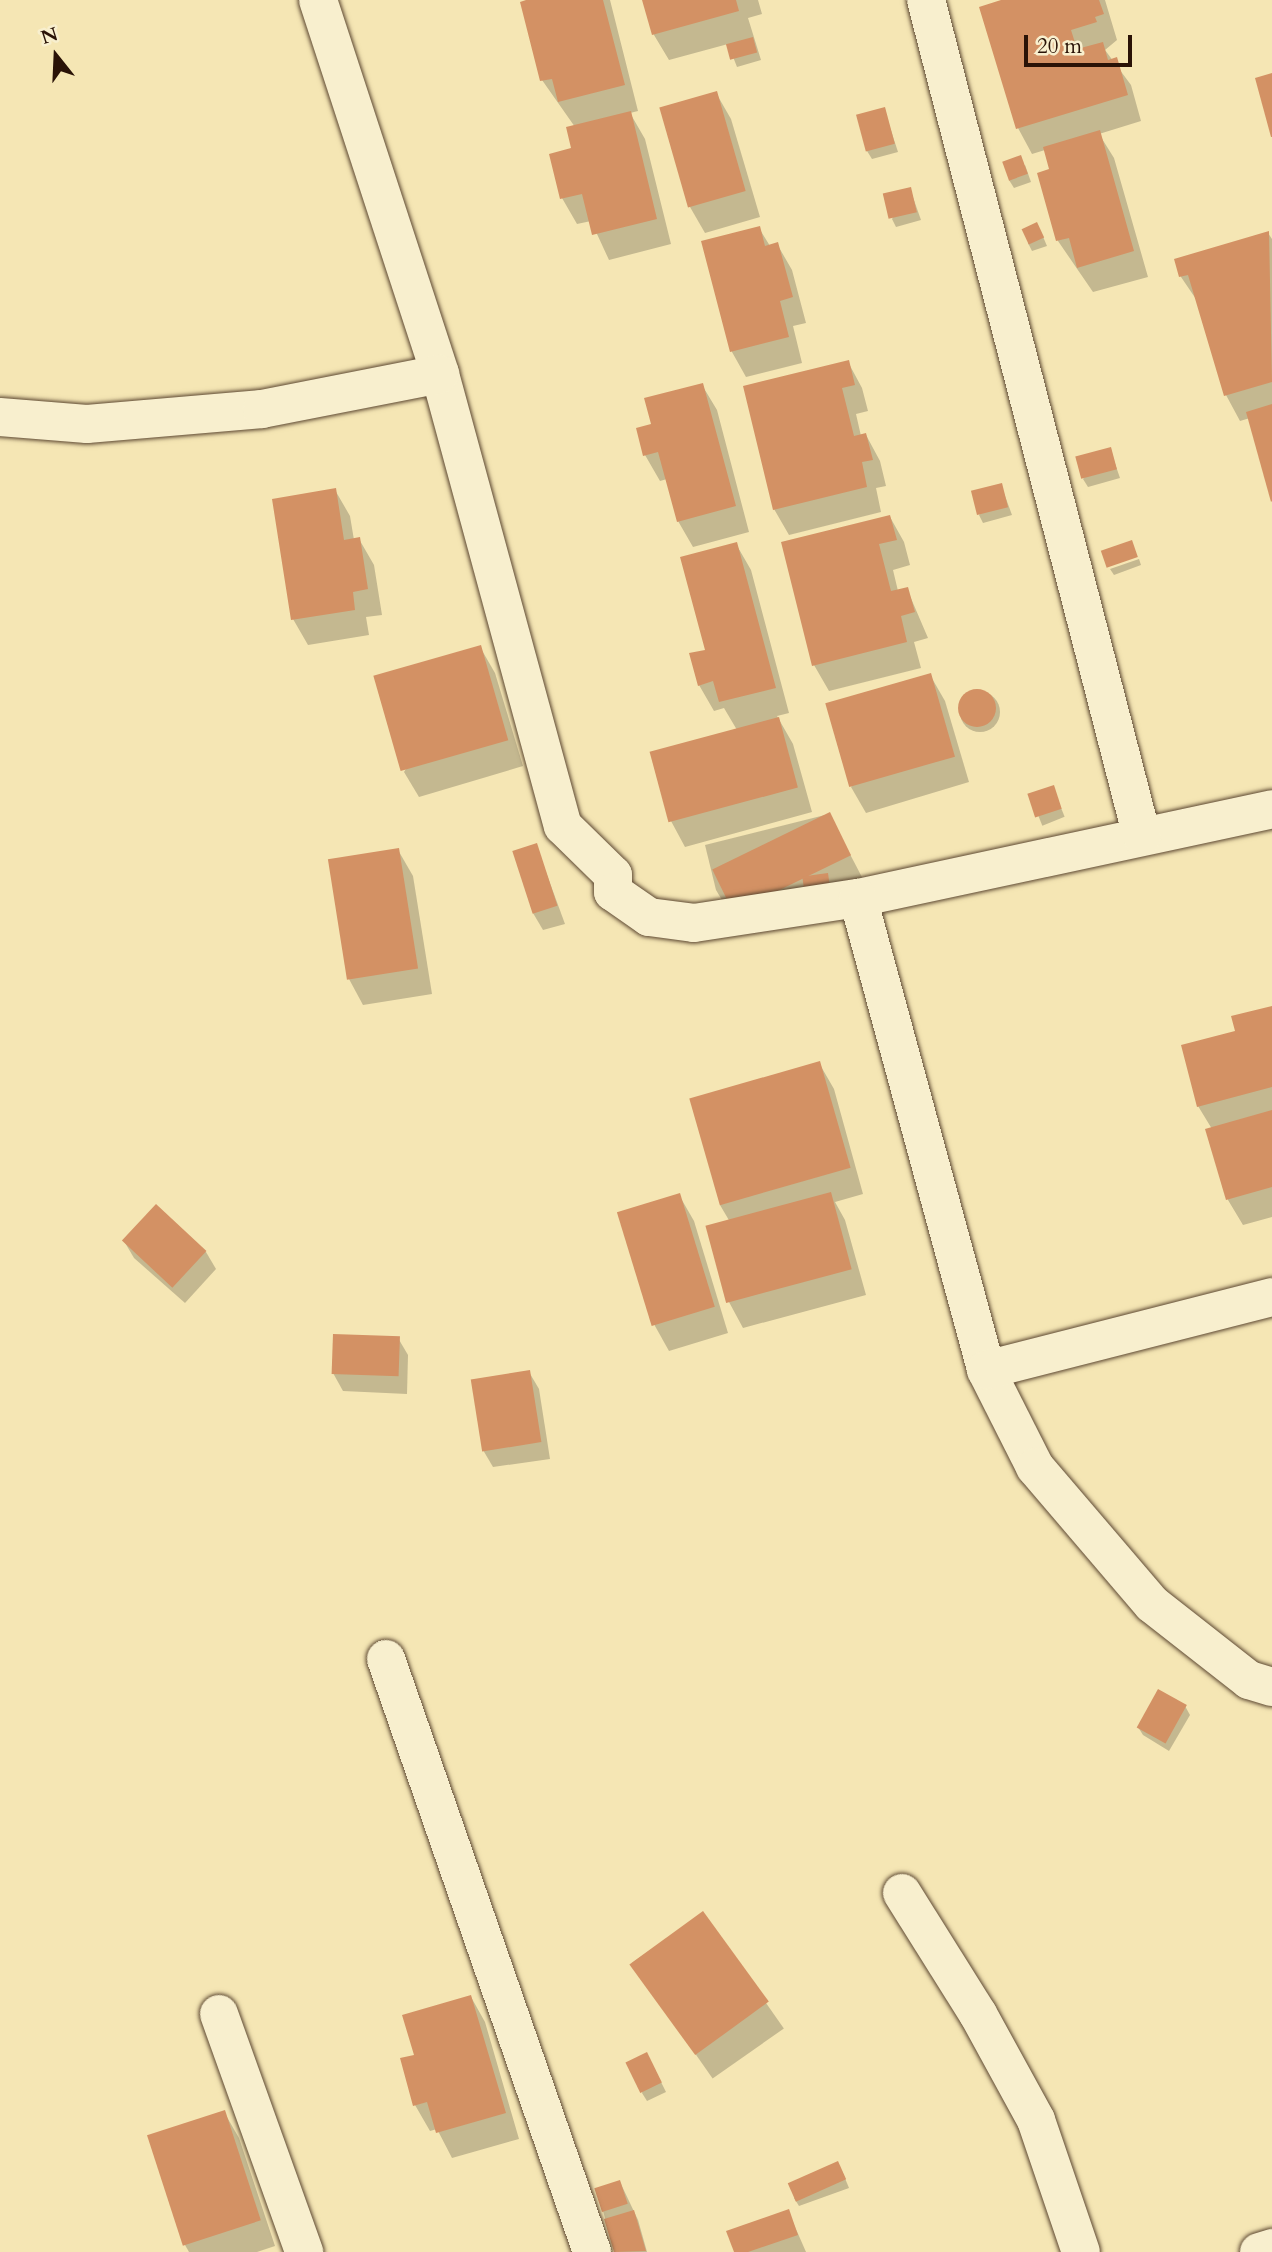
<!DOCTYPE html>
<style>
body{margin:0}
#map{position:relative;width:1272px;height:2252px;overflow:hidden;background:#f5e6b4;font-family:Cardo,serif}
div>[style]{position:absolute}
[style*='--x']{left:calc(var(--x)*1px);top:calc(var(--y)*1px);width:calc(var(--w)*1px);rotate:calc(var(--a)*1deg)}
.shadow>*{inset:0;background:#0003;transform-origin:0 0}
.round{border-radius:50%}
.building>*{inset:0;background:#d39164;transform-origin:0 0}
.roads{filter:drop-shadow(0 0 2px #5d4832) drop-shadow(0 0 2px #5d4832)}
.minor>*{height:38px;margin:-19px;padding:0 19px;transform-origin:19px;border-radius:19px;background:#f8efce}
span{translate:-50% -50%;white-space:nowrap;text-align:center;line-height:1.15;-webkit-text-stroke:7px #f8efce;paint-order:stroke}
.north{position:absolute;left:21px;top:21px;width:70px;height:70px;-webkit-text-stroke:5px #f8efce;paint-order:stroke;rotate:342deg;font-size:19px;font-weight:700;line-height:28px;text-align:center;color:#2a1307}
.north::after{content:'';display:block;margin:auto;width:24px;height:32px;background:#2a1307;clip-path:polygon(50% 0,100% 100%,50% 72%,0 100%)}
.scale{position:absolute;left:1024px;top:35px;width:108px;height:32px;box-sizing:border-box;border:4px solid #2a1307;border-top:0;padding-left:9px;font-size:21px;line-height:24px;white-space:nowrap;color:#2a1307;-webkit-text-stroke:5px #f8efce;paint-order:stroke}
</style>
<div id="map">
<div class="shadow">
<i style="clip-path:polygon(533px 0,610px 0,638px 111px,630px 113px,645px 139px,671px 244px,609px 260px,591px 221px,577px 224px,562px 198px,575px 127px,542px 80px)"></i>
<i style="clip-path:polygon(644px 0,758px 0,762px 14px,748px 18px,761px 60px,737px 67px,728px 44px,669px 60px,654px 35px)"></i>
<i style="clip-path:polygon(1007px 0,1105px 0,1117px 40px,1105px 50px,1131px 85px,1141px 121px,1099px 134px,1114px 158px,1148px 277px,1093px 292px,1058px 241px,1039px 174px,1051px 170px,1045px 150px,1032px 154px,1018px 128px)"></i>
<i style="clip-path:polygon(716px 93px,731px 119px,760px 217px,705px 233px,690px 207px)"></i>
<i style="clip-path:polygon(884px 109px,898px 152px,872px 159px,867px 151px)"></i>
<i style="clip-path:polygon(1025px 165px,1031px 182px,1014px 188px,1009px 180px)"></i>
<i style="clip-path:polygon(910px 189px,921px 220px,896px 227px,892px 219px)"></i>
<i style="clip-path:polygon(759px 228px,770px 246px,777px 244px,792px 270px,806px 323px,793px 326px,802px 363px,746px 377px,732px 352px,704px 242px)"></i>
<i style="clip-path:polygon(1041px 232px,1047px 246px,1032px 251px,1028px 243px)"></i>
<i style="clip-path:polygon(1268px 233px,1272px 239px,1272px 498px,1250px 418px,1240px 421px,1226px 395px,1198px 302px,1181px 277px,1176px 260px)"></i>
<i style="clip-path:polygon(848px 362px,862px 388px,868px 411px,856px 414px,861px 436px,866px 435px,880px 461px,886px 486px,876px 488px,881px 512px,789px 535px,774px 509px)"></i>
<i style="clip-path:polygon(702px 385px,717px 410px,749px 532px,693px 547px,678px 521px,667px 479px,660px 481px,645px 455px,653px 425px)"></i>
<i style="clip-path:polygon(1110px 449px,1120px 478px,1088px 487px,1083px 479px)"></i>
<i style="clip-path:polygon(1001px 485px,1012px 515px,983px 523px,979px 515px)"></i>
<i style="clip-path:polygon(335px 490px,350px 516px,354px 540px,359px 539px,374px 565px,382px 615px,366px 617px,369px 635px,308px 645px,293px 619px)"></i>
<i style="clip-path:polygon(890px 517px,904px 542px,910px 565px,893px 570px,898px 591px,907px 589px,928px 638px,914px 642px,921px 668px,829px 691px,814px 665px)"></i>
<i style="clip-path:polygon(736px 544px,751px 570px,789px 713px,777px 716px,793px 744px,812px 812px,685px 847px,671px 821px,737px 730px,724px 708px,714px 711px,699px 685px)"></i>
<i style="clip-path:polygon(1139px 559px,1141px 565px,1114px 575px,1110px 569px)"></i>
<i style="clip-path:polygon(480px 647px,495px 673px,523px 766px,419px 797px,404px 772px)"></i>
<i style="clip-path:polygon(930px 675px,945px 701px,969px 782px,866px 813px,851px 787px)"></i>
<i class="round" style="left:960px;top:692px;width:40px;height:40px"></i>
<i style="left:1053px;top:788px;width:31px;height:24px;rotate:68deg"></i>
<i style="clip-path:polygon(829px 814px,864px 881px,731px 915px,716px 890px,705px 845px)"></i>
<i style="clip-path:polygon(536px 845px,565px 924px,543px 930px,533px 913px)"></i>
<i style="clip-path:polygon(398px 850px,413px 876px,432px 994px,363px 1005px,349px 979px)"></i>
<i style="clip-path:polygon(1272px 1008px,1272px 1217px,1243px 1225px,1228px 1200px,1207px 1130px,1212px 1129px,1198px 1106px,1237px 1033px)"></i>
<i style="clip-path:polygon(819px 1063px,834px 1089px,863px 1194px,835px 1202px,845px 1220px,866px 1295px,743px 1328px,729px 1302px,730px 1222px,720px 1205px)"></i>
<i style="clip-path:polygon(679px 1195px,694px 1221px,728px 1333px,669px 1351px,655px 1326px,620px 1214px)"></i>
<i style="clip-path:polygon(124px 1241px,206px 1252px,216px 1269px,185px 1303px,134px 1258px)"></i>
<i style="clip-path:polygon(398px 1338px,408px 1355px,407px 1394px,343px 1391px,333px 1373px)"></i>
<i style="clip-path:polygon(529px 1372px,539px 1389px,550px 1459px,493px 1467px,483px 1450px)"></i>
<i style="clip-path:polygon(1185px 1706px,1190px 1715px,1169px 1751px,1143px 1735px,1138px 1727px)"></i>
<i style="left:703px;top:1913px;width:141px;height:87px;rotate:55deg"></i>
<i style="clip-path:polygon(471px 1997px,485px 2022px,519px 2139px,452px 2158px,437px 2129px,430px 2131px,415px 2105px,416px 2056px)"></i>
<i style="clip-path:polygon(651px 2062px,666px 2092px,647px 2101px,642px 2093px)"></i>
<i style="clip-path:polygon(224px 2112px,239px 2138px,275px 2246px,257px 2252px,189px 2252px,185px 2245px)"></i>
<i style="clip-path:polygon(842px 2171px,849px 2188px,799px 2206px,794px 2198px)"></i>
<i style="clip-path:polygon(620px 2182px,638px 2220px,647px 2252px,615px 2252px,603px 2211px)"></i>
<i style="clip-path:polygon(788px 2211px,806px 2252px,735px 2252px)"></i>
</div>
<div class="building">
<i style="clip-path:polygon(526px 0,603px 0,625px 85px,558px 102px,552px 79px,540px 81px,520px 2px)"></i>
<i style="clip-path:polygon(642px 0,736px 0,739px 11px,652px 35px)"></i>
<i style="clip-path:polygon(1001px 0,1099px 0,1104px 14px,1095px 17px,1097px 22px,1071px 30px,1077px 49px,1103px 42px,1108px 60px,1117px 57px,1128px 95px,1016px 129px,979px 7px)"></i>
<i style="left:753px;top:37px;width:16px;height:28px;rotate:75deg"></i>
<i style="clip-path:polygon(1272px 73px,1272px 137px,1271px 137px,1255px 78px)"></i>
<i style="left:717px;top:91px;width:104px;height:60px;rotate:74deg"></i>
<i style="left:885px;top:107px;width:38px;height:30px;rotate:75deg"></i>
<i style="clip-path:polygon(631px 111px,657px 219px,592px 235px,582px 194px,560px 199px,549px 154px,571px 148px,566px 127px)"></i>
<i style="clip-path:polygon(1100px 130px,1134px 251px,1077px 268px,1069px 238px,1056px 241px,1037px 173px,1049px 169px,1043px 147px)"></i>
<i style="left:1021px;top:155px;width:20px;height:20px;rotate:70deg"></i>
<i style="left:911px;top:187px;width:26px;height:29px;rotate:77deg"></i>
<i style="left:1037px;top:222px;width:17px;height:17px;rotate:65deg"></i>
<i style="clip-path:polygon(760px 226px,765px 246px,778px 242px,793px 297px,780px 301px,789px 337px,730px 352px,701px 241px)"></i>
<i style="clip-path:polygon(1269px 231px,1272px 382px,1224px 396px,1188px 275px,1179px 277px,1174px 259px)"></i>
<i style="clip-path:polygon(849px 360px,855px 385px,842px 388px,854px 436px,866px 433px,873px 460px,862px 462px,867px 487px,773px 510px,743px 386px)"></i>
<i style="clip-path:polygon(703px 383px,736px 506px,677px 522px,658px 452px,643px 456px,636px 428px,651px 424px,644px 398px)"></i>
<i style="clip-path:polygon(1272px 404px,1272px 501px,1271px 502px,1246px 412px)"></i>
<i style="left:1111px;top:447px;width:23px;height:37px;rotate:75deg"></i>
<i style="left:1002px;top:483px;width:25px;height:32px;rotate:76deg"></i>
<i style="clip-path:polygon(336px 488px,344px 540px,360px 537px,368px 589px,353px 592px,355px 610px,291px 620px,272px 499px)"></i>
<i style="clip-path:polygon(890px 515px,897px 540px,879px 544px,891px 591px,908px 587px,915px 612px,901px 616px,907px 642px,812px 666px,781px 542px)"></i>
<i style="left:1132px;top:540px;width:18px;height:33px;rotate:71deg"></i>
<i style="clip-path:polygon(737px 542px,776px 688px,719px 702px,713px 681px,698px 686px,689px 653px,705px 650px,680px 557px)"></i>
<i style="left:481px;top:645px;width:99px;height:112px;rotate:74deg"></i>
<i style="left:931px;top:673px;width:87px;height:110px;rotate:74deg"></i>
<i class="round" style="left:958px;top:689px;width:38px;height:38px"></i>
<i style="left:779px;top:717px;width:73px;height:134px;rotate:75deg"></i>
<i style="left:1054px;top:785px;width:25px;height:28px;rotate:72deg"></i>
<i style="left:830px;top:812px;width:48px;height:131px;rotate:64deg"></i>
<i style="left:537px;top:843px;width:66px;height:26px;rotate:72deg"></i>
<i style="left:399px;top:848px;width:122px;height:72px;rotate:81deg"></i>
<i style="left:828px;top:873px;width:22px;height:26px;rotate:82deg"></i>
<i style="clip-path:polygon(1272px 1006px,1272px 1087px,1197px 1107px,1181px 1045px,1235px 1031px,1231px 1016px)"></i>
<i style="left:820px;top:1061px;width:111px;height:136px;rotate:74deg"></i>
<i style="clip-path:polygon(1272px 1110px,1272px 1187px,1226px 1200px,1205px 1129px)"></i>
<i style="left:831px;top:1192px;width:80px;height:130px;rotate:75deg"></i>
<i style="left:680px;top:1193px;width:119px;height:66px;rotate:73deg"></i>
<i style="left:156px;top:1204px;width:69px;height:50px;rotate:43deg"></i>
<i style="left:333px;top:1334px;width:67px;height:40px;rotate:2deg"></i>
<i style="left:530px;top:1370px;width:73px;height:60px;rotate:81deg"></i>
<i style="left:1158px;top:1689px;width:33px;height:44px;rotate:29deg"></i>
<i style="left:703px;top:1911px;width:112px;height:91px;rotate:54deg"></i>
<i style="clip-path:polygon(471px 1995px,506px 2113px,436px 2133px,427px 2102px,413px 2106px,400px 2058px,414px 2055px,402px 2015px)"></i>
<i style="left:647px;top:2052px;width:34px;height:24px;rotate:64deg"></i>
<i style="left:225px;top:2110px;width:116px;height:82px;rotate:72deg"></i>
<i style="left:838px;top:2161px;width:20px;height:55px;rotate:66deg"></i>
<i style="left:620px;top:2180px;width:25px;height:27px;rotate:72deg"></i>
<i style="clip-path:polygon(789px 2209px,798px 2235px,748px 2252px,734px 2252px,726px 2231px)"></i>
<i style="clip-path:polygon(634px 2210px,646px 2251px,614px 2252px,604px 2219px)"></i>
</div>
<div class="roads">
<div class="minor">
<i style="--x:318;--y:0;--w:393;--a:71.9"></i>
<i style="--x:440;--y:374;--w:468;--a:74.8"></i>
<i style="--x:563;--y:826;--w:70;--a:44.4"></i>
<i style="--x:613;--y:875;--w:17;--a:90"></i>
<i style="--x:613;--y:892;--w:44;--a:34.8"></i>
<i style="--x:649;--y:917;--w:45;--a:7.6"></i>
<i style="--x:694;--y:923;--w:166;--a:-8.7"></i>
<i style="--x:858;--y:898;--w:423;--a:-12.1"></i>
<i style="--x:926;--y:0;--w:864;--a:75.53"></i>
<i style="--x:0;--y:417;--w:87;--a:4.6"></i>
<i style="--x:87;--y:424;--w:176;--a:-4.9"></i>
<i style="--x:262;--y:409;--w:181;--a:-11.1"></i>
<i style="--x:858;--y:898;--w:489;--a:74.8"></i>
<i style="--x:986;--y:1370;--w:109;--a:63.2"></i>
<i style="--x:1035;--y:1467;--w:180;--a:49.5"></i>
<i style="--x:1152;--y:1604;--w:123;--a:38.1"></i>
<i style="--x:1249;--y:1680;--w:24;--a:17"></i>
<i style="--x:986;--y:1370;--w:295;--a:-14.3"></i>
<i style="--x:386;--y:1659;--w:628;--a:70.84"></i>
<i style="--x:902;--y:1893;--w:143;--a:57.9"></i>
<i style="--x:978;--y:2014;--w:121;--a:61.3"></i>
<i style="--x:1036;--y:2120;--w:139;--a:71.2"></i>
<i style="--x:219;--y:2014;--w:253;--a:70.3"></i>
<i style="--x:1259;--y:2252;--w:14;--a:-17"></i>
</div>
</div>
<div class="north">N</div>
<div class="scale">20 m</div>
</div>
